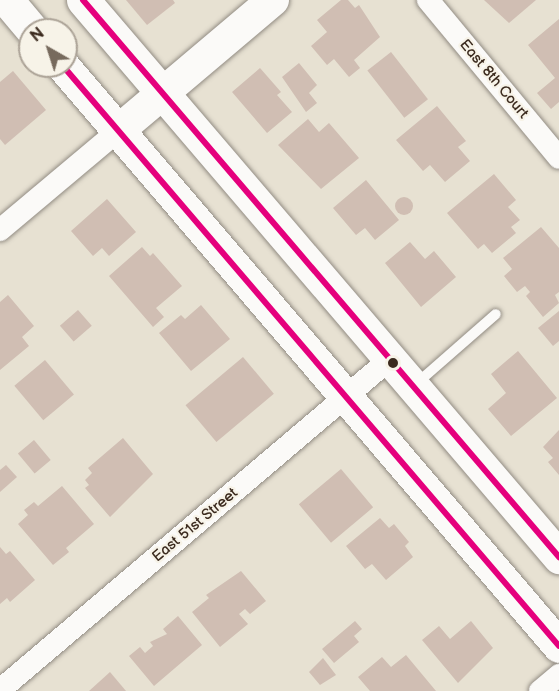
<!DOCTYPE html>
<style>
body{margin:0}
#map{position:relative;width:559px;height:691px;overflow:hidden;background:#e7e1d2;font-family:"Balsamiq Sans",sans-serif}
div>[style]{position:absolute}
[style*='--x']{left:calc(var(--x)*1px);top:calc(var(--y)*1px);width:calc(var(--w)*1px);rotate:calc(var(--a)*1deg)}
.building>*{inset:0;background:#d0beb3;transform-origin:0 0}
.round{border-radius:50%}
.roads{filter:drop-shadow(0 0 2px #928c83) drop-shadow(0 0 2px #928c83)}
.lane>*{height:10px;margin:-5px;padding:0 5px;transform-origin:5px;border-radius:5px;background:#fbfaf8}
.street>*{height:22px;margin:-11px;padding:0 11px;transform-origin:11px;border-radius:11px;background:#fbfaf8}
.secondary>*{height:32px;margin:-16px;padding:0 16px;transform-origin:16px;border-radius:16px;background:#fbfaf8}
.primary>*{height:33px;margin:-16.5px;padding:0 16.5px;transform-origin:16.5px;border-radius:16.5px;background:#fbfaf8}
.bus-1>*{height:6px;margin:-3px;padding:0 3px;transform-origin:3px;border-radius:3px;background:#e5007d}
.dots>*{width:16px;height:16px;translate:-50% -50%;box-sizing:border-box;border:3px solid #f7f3e8;border-radius:50%}
span{translate:-50% -50%;white-space:nowrap;text-align:center;line-height:1.15;-webkit-text-stroke:4.5px #f7f3e8;paint-order:stroke}
.street-label{font-size:15px;color:#3b2a1e}
.north{position:absolute;left:18px;top:18px;width:60px;height:60px;box-sizing:border-box;background:#f7f3e8;border:2px solid #aca397;border-radius:50%;rotate:321deg;font-size:16px;font-weight:700;line-height:24px;text-align:center;color:#3b2a1e}
.north::after{content:'';display:block;margin:auto;width:21px;height:27px;background:#776a5d;clip-path:polygon(50% 0,100% 100%,50% 72%,0 100%)}
</style>
<div id="map">
<div class="building">
<i style="clip-path:polygon(126px 0,173px 0,175px 3px,147px 25px)"></i>
<i style="clip-path:polygon(341px 0,348px 0,355px 8px,359px 5px,380px 37px,354px 60px,360px 68px,349px 77px,334px 59px,327px 65px,311px 46px,327px 32px,317px 20px)"></i>
<i style="clip-path:polygon(484px 0,536px 0,509px 23px)"></i>
<i style="clip-path:polygon(559px 19px,559px 102px,551px 109px,537px 93px,555px 78px,528px 45px)"></i>
<i style="left:391px;top:52px;width:60px;height:30px;rotate:52deg"></i>
<i style="clip-path:polygon(299px 63px,317px 85px,309px 93px,317px 103px,306px 112px,282px 77px)"></i>
<i style="clip-path:polygon(260px 68px,281px 92px,277px 95px,292px 112px,267px 133px,232px 92px)"></i>
<i style="clip-path:polygon(13px 71px,46px 110px,5px 145px,0 139px,0 82px)"></i>
<i style="clip-path:polygon(437px 106px,466px 141px,458px 147px,470px 161px,445px 182px,430px 165px,423px 171px,396px 140px)"></i>
<i style="clip-path:polygon(308px 119px,319px 132px,329px 123px,359px 158px,321px 189px,278px 145px)"></i>
<i style="clip-path:polygon(494px 174px,516px 200px,508px 207px,520px 220px,511px 227px,516px 233px,492px 253px,484px 244px,478px 249px,447px 213px)"></i>
<i style="clip-path:polygon(366px 180px,399px 220px,375px 240px,365px 228px,356px 235px,333px 208px)"></i>
<i class="round" style="left:395px;top:197px;width:18px;height:18px"></i>
<i style="clip-path:polygon(107px 199px,136px 232px,109px 256px,102px 248px,93px 256px,71px 231px)"></i>
<i style="clip-path:polygon(541px 227px,559px 248px,559px 292px,555px 295px,559px 303px,543px 317px,526px 296px,530px 292px,525px 286px,517px 292px,504px 276px,512px 269px,503px 258px)"></i>
<i style="clip-path:polygon(410px 242px,425px 259px,434px 251px,456px 277px,421px 307px,385px 263px)"></i>
<i style="clip-path:polygon(142px 247px,150px 256px,153px 253px,182px 286px,156px 308px,164px 317px,153px 327px,109px 276px)"></i>
<i style="clip-path:polygon(8px 295px,34px 326px,22px 337px,29px 346px,0 370px,0 302px)"></i>
<i style="clip-path:polygon(201px 305px,230px 339px,191px 371px,159px 333px,181px 315px,185px 319px)"></i>
<i style="left:78px;top:310px;width:21px;height:24px;rotate:49deg"></i>
<i style="clip-path:polygon(559px 311px,559px 341px,553px 346px,538px 328px)"></i>
<i style="clip-path:polygon(518px 351px,557px 398px,511px 436px,488px 409px,506px 393px,491px 374px)"></i>
<i style="left:243px;top:357px;width:48px;height:75px;rotate:50deg"></i>
<i style="left:45px;top:360px;width:45px;height:40px;rotate:50deg"></i>
<i style="clip-path:polygon(559px 430px,559px 475px,548px 462px,553px 458px,543px 447px)"></i>
<i style="clip-path:polygon(123px 438px,153px 474px,110px 517px,85px 488px,89px 485px,85px 480px,92px 473px,88px 468px)"></i>
<i style="left:34px;top:440px;width:26px;height:21px;rotate:50deg"></i>
<i style="clip-path:polygon(6px 465px,17px 477px,0 492px,0 470px)"></i>
<i style="left:341px;top:469px;width:50px;height:55px;rotate:50deg"></i>
<i style="clip-path:polygon(62px 486px,94px 524px,66px 548px,69px 552px,53px 565px,18px 524px,28px 515px,24px 510px,34px 502px,38px 506px)"></i>
<i style="clip-path:polygon(380px 518px,389px 528px,394px 524px,409px 542px,405px 546px,413px 557px,386px 580px,372px 564px,365px 569px,346px 546px)"></i>
<i style="clip-path:polygon(0 547px,6px 554px,10px 551px,35px 580px,10px 602px,7px 598px,0 604px)"></i>
<i style="clip-path:polygon(241px 571px,266px 601px,250px 614px,245px 609px,239px 614px,248px 624px,220px 647px,192px 612px,209px 598px,206px 595px)"></i>
<i style="clip-path:polygon(178px 616px,202px 645px,154px 686px,129px 656px,140px 647px,145px 653px,153px 646px,150px 642px,167px 634px,163px 629px)"></i>
<i style="clip-path:polygon(355px 621px,362px 629px,354px 636px,359px 642px,334px 663px,322px 649px)"></i>
<i style="clip-path:polygon(471px 621px,493px 648px,458px 683px,422px 640px,439px 626px,450px 639px)"></i>
<i style="clip-path:polygon(406px 655px,436px 691px,370px 691px,358px 677px,382px 657px,391px 667px)"></i>
<i style="clip-path:polygon(323px 658px,336px 675px,320px 685px,309px 672px)"></i>
<i style="clip-path:polygon(110px 672px,126px 691px,89px 691px)"></i>
</div>
<div class="roads">
<div class="lane">
<i style="--x:416;--y:384;--w:106;--a:-41.2"></i>
</div>
<div class="street">
<i style="--x:428;--y:0;--w:205;--a:50.3"></i>
<i style="--x:0;--y:230;--w:154;--a:-40"></i>
<i style="--x:0;--y:690;--w:512;--a:-40.32"></i>
<i style="--x:540;--y:691;--w:25;--a:-40"></i>
</div>
<div class="secondary">
<i style="--x:118;--y:131;--w:203;--a:-40.2"></i>
</div>
<div class="primary">
<i style="--x:7;--y:0;--w:39;--a:50"></i>
<i style="--x:83;--y:0;--w:733;--a:49.48"></i>
<i style="--x:63;--y:66;--w:763;--a:49.46"></i>
</div>
</div>
<div class="bus-1">
<i style="--x:83;--y:0;--w:733;--a:49.48"></i>
<i style="--x:63;--y:66;--w:763;--a:49.46"></i>
</div>
<div class="dots">
<i style="left:393px;top:363px;background:#3b2a1e"></i>
</div>
<div class="street-label">
<span style="left:494px;top:79px;rotate:50deg">East 8th Court</span>
<span style="left:195px;top:525px;rotate:-40deg">East 51st Street</span>
</div>
<div class="north">N</div>
</div>
